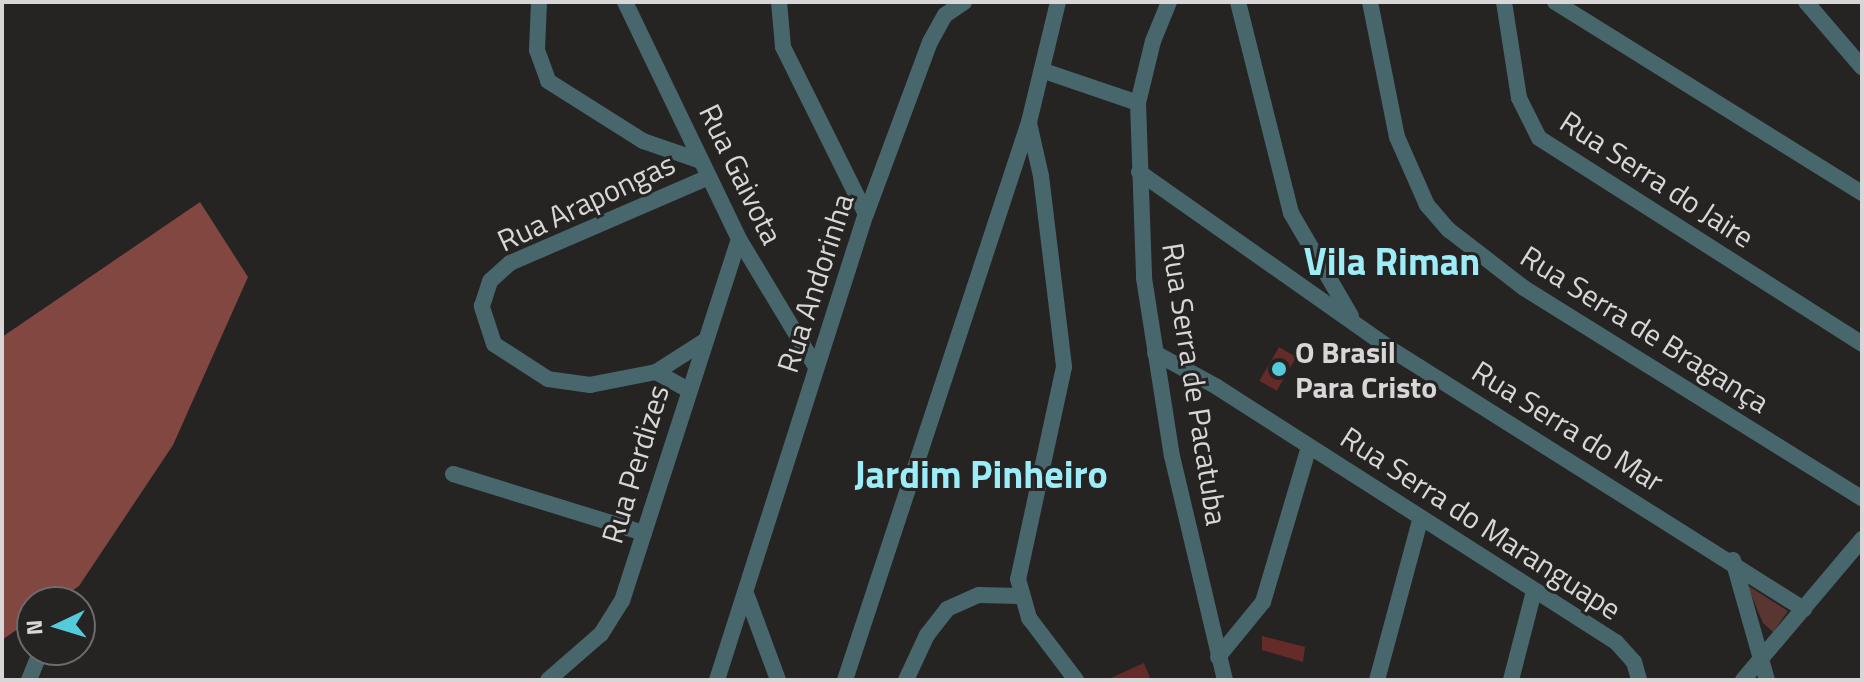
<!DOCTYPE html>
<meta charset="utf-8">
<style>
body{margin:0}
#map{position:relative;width:1864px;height:682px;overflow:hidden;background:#262323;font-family:"Titillium Web",sans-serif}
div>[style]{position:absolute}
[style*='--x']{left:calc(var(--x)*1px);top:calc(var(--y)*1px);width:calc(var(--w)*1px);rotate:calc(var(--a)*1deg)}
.green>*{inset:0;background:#5a3633}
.forest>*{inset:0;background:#834742}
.building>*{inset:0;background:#642b28;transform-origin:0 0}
.minor>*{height:16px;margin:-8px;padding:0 8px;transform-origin:8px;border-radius:8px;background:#47676c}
.dots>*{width:22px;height:22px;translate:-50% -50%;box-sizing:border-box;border:4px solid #262323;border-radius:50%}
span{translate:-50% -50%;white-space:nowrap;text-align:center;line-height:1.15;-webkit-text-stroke:6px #262323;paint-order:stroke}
.street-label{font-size:30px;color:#d8d6d6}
.poi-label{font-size:30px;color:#d8d6d6;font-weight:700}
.left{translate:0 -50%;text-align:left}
.district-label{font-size:38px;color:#9dedf9;font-weight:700}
.frame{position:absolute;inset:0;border:4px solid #d8d6d6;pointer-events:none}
.north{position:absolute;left:16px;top:586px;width:80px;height:80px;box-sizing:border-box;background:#262323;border:2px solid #6d6b6b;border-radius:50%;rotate:266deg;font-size:22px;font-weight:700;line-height:32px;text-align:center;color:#d8d6d6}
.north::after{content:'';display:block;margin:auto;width:28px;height:36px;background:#53cbdb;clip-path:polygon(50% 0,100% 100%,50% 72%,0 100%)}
</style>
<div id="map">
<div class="green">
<i style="clip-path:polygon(1747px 585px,1788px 611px,1773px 632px,1763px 623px)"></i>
</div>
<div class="forest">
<i style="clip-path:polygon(200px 202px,248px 277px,173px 445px,79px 586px,56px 602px,32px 602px,32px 619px,2px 640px,2px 337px)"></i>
</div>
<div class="building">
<i style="left:1279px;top:347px;width:20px;height:39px;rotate:30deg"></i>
<i style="clip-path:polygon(1262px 636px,1305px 647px,1303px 662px,1262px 650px)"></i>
<i style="clip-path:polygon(1144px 663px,1151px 680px,1106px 680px)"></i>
</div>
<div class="minor">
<i style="--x:539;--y:2;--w:48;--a:92.4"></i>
<i style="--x:537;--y:50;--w:33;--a:70"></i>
<i style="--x:548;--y:81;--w:112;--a:32.3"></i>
<i style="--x:643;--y:141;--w:61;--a:19"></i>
<i style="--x:625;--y:2;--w:263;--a:64.3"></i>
<i style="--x:739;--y:239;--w:149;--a:59"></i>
<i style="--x:779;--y:2;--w:45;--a:84.9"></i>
<i style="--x:783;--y:47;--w:186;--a:63.6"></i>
<i style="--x:1169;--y:2;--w:42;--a:112.3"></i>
<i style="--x:1153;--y:41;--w:64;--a:103.6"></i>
<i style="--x:1138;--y:103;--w:175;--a:88"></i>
<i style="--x:1144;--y:278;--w:180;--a:81.1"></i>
<i style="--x:1172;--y:456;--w:230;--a:76.7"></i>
<i style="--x:1238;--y:2;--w:218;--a:75.9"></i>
<i style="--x:1291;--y:213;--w:119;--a:59.8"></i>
<i style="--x:1370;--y:2;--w:138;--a:78.7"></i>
<i style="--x:1397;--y:137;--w:74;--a:66.2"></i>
<i style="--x:1427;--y:205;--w:33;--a:49"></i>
<i style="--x:1449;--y:230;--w:95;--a:37.7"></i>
<i style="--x:1524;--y:288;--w:398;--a:31.9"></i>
<i style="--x:1504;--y:2;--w:97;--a:81.1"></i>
<i style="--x:1519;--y:98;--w:45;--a:63.4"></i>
<i style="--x:1539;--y:138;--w:383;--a:32.5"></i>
<i style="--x:1555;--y:2;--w:362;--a:31.9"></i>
<i style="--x:1806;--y:2;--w:86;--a:49.3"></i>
<i style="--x:1044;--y:71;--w:99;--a:18.8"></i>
<i style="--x:1029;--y:123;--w:54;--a:77.2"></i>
<i style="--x:1041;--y:176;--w:192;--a:83.1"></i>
<i style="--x:1064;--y:367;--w:217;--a:102.2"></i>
<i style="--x:1018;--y:579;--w:41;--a:74.2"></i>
<i style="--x:1029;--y:618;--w:78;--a:52.8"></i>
<i style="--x:1139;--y:172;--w:315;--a:35.1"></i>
<i style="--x:1397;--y:353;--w:481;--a:32.2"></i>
<i style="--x:703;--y:342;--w:56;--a:147.4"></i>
<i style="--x:656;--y:372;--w:67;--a:168.9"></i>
<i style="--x:590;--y:385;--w:42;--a:-171.9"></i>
<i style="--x:548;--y:379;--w:64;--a:-147.1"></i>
<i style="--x:494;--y:344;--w:40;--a:-108"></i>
<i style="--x:482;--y:306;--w:26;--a:-72"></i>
<i style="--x:490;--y:281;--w:27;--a:-42"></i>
<i style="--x:510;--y:263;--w:217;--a:-23.4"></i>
<i style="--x:1155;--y:353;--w:71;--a:28.7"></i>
<i style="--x:1217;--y:387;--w:474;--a:32.6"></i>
<i style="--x:1616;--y:642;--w:27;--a:48"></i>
<i style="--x:1634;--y:662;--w:19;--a:74"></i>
<i style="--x:656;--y:372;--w:35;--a:29"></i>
<i style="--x:453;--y:474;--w:200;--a:17.2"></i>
<i style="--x:1733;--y:560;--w:125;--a:74.2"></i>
<i style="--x:47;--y:595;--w:7;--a:90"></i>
<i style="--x:747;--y:596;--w:90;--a:69.7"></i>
<i style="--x:1218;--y:657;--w:71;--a:-50.7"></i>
<i style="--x:1263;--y:602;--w:162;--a:-73.5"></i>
<i style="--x:29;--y:680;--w:32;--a:-68"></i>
<i style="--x:548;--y:680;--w:70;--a:-41"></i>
<i style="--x:601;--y:634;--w:39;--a:-58"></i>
<i style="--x:622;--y:601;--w:380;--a:-72.1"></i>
<i style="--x:717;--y:680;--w:489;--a:-72.3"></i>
<i style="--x:866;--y:214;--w:184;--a:-69.6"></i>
<i style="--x:930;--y:42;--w:31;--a:-61"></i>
<i style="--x:945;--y:15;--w:23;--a:-34"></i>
<i style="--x:845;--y:680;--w:588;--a:-71.75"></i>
<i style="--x:1029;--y:122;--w:123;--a:-76.4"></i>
<i style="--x:906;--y:680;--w:50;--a:-65"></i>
<i style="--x:927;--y:635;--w:33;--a:-52"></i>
<i style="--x:947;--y:609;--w:35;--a:-24"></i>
<i style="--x:979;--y:595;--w:41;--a:1.4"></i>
<i style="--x:1377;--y:680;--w:165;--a:-74.9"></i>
<i style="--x:1511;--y:680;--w:92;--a:-75.5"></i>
<i style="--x:1743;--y:680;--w:185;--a:-49.8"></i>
</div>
<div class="dots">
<i style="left:1279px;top:369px;background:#53cbdb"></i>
</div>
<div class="street-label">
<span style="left:741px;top:174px;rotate:64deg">Rua Gaivota</span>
<span style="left:1657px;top:179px;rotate:33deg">Rua Serra do Jaire</span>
<span style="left:586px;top:202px;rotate:-25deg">Rua Arapongas</span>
<span style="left:815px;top:283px;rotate:-72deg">Rua Andorinha</span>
<span style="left:1645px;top:329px;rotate:32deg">Rua Serra de Bragança</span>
<span style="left:1195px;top:384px;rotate:81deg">Rua Serra de Pacatuba</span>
<span style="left:1568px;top:426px;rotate:32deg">Rua Serra do Mar</span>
<span style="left:635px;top:464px;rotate:-73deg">Rua Perdizes</span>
<span style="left:1481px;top:523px;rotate:33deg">Rua Serra do Maranguape</span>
</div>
<div class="poi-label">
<span class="left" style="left:1295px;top:369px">O Brasil<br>Para Cristo</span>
</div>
<div class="district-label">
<span style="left:1392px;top:262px">Vila Riman</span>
<span style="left:981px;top:475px">Jardim Pinheiro</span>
</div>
<div class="frame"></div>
<div class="north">N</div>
</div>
